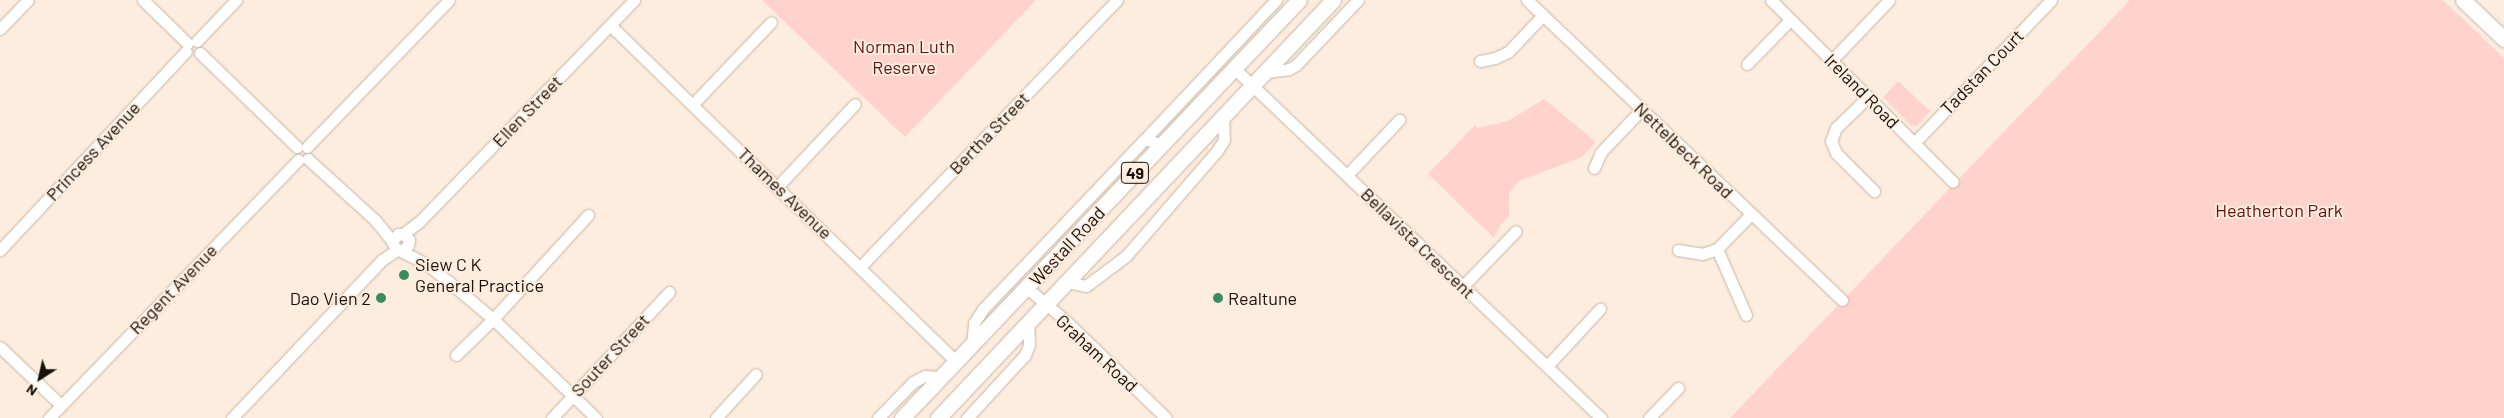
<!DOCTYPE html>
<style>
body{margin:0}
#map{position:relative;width:2504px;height:418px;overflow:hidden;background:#fdedde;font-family:Barlow,sans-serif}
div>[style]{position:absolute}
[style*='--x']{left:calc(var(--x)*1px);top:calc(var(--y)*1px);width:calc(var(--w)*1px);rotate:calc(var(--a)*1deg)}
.green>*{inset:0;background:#ffd2cb}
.roads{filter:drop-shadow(0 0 1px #c7b4a2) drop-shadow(0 0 1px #c7b4a2)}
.minor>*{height:11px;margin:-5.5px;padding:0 5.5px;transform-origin:5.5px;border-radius:5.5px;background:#fff}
.major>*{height:15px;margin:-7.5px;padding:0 7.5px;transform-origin:7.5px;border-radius:7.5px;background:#fff}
.dots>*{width:14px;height:14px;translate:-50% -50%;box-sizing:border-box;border:2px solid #fdedde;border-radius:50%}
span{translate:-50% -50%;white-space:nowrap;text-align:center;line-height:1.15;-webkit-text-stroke:4px #fdedde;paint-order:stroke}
.shield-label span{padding:1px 4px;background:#fdedde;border:1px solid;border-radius:4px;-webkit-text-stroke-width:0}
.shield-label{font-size:16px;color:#17110a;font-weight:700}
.park-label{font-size:18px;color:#62130e}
.street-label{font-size:18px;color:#17110a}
.poi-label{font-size:18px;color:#17110a}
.left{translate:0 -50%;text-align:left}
.right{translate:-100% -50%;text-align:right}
.north{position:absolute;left:15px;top:353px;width:50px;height:50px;-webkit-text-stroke:4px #fdedde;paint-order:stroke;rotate:215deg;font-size:14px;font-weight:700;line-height:20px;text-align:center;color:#17110a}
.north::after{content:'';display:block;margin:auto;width:18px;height:22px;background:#17110a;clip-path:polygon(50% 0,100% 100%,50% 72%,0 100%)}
</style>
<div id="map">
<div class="green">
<i style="clip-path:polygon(762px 0,1036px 0,905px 137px)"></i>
<i style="clip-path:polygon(2130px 0,2443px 0,2504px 58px,2504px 418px,1730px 418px)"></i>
<i style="clip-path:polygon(1898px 81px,1930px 111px,1917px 126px,1911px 125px,1883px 97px)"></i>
<i style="clip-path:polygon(1544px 99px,1596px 142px,1582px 157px,1519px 181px,1509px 193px,1509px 216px,1501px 224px,1494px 238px,1428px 174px,1475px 125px,1478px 128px,1508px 121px)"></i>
</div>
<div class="roads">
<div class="minor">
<i style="--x:143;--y:0;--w:62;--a:44.3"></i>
<i style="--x:1527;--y:0;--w:435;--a:43.6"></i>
<i style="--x:1771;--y:0;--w:257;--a:45"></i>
<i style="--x:611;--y:26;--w:482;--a:44.2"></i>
<i style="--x:0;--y:29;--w:40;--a:-46"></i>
<i style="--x:197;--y:41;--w:57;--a:-46.4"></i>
<i style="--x:200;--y:53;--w:135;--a:44.1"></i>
<i style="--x:1480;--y:61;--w:15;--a:-11"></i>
<i style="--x:1495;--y:58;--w:14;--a:-25"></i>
<i style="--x:1508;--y:52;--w:51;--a:-46.6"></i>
<i style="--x:1831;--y:61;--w:84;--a:-46.4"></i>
<i style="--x:1747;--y:64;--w:62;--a:-45.7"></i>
<i style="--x:1234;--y:68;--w:507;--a:43.64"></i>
<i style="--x:1266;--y:72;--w:23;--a:-7"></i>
<i style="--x:1289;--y:69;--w:8;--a:-30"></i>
<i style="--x:1296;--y:65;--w:90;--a:-46.4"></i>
<i style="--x:1868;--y:97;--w:45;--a:135.9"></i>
<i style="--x:1836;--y:128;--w:14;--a:111"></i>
<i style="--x:1831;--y:141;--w:13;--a:67"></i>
<i style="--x:1836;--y:153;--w:54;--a:45"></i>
<i style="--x:693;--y:104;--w:113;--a:-46.4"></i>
<i style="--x:1145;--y:139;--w:191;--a:-46.7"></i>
<i style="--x:1914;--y:143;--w:198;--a:-46.2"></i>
<i style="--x:307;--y:147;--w:204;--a:-46"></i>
<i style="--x:308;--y:159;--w:91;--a:42.3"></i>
<i style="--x:375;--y:220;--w:27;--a:51"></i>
<i style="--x:1594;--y:168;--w:17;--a:-66"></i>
<i style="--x:1601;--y:152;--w:59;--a:-46.4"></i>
<i style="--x:1347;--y:175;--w:76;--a:-46.6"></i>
<i style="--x:778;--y:186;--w:112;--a:-46.8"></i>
<i style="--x:403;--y:234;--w:20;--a:-37"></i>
<i style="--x:419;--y:222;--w:309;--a:-45.9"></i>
<i style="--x:0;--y:250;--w:272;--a:-46.9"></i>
<i style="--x:403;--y:250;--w:7;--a:-45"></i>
<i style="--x:408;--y:245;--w:5;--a:-79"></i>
<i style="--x:409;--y:240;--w:6;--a:-129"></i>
<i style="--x:405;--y:235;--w:7;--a:-172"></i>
<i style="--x:398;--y:234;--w:9;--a:131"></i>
<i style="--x:392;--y:241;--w:8;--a:67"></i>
<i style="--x:395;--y:248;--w:35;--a:27"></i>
<i style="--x:426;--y:264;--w:28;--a:38"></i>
<i style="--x:448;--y:281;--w:59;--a:40.2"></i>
<i style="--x:493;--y:319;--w:143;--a:43.9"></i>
<i style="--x:1678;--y:250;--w:24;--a:9"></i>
<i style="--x:1702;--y:254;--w:16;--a:-18"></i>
<i style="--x:861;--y:266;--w:369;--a:-46.1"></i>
<i style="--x:1067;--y:282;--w:19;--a:12"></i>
<i style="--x:1086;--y:286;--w:50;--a:-36.9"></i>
<i style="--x:1126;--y:256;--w:139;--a:-49.1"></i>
<i style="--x:1217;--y:151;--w:13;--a:-58"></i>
<i style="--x:1224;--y:140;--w:23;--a:-92"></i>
<i style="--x:1463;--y:286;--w:76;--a:-46.1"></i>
<i style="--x:1027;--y:288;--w:51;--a:40.2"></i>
<i style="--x:1066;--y:321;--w:139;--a:44.1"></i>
<i style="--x:1746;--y:315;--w:72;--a:-113.7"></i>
<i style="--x:1717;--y:249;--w:49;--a:-45.8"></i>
<i style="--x:972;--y:346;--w:23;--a:-85"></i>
<i style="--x:974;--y:323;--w:17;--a:-57"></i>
<i style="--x:983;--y:309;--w:235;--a:-46.4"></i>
<i style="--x:1145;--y:139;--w:18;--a:19"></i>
<i style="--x:0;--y:347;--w:84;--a:43.6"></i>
<i style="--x:456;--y:355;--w:52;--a:-44.2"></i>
<i style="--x:493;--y:319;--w:141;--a:-47.6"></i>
<i style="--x:1547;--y:366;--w:78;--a:-47.1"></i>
<i style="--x:49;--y:418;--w:359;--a:-46"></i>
<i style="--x:232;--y:418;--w:218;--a:-46.5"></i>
<i style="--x:382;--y:260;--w:18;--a:-34"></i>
<i style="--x:552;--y:418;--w:172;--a:-47.1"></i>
<i style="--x:716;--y:418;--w:59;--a:-47.7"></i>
<i style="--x:878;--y:418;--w:50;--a:-45.8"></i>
<i style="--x:913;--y:382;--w:13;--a:-27"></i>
<i style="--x:925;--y:376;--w:17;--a:3"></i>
<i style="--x:967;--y:418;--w:86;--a:-47.4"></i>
<i style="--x:1025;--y:355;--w:11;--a:-68"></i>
<i style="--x:1029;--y:345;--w:23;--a:-92"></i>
<i style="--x:1649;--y:418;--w:42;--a:-46"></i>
</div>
<div class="major">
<i style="--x:2463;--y:0;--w:57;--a:43.6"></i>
<i style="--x:902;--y:418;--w:576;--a:-46.48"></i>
<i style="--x:938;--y:418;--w:575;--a:-46.62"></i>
</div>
</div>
<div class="dots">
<i style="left:404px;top:275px;background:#378d60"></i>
<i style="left:381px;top:298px;background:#378d60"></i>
<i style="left:1218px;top:298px;background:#378d60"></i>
</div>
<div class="shield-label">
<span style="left:1135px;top:173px">49</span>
</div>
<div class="park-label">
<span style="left:904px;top:57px">Norman Luth<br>Reserve</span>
<span style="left:2279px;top:210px">Heatherton Park</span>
</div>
<div class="street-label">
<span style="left:1982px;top:72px;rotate:-46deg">Tadstan Court</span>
<span style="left:1862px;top:91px;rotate:45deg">Ireland Road</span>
<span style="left:527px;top:111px;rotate:-46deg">Ellen Street</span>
<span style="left:989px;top:133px;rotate:-46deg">Bertha Street</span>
<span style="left:1684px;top:150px;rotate:44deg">Nettelbeck Road</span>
<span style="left:93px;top:151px;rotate:-47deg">Princess Avenue</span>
<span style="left:785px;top:193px;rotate:44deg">Thames Avenue</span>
<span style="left:1418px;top:243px;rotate:44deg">Bellavista Crescent</span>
<span style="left:1067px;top:246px;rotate:-47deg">Westall Road</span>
<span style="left:173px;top:289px;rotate:-46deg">Regent Avenue</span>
<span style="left:1097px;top:353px;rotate:43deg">Graham Road</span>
<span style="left:610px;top:355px;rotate:-47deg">Souter Street</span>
</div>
<div class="poi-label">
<span class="left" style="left:415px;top:275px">Siew C K<br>General Practice</span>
<span class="right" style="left:371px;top:298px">Dao Vien 2</span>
<span class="left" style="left:1228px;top:298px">Realtune</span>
</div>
<div class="north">N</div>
</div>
